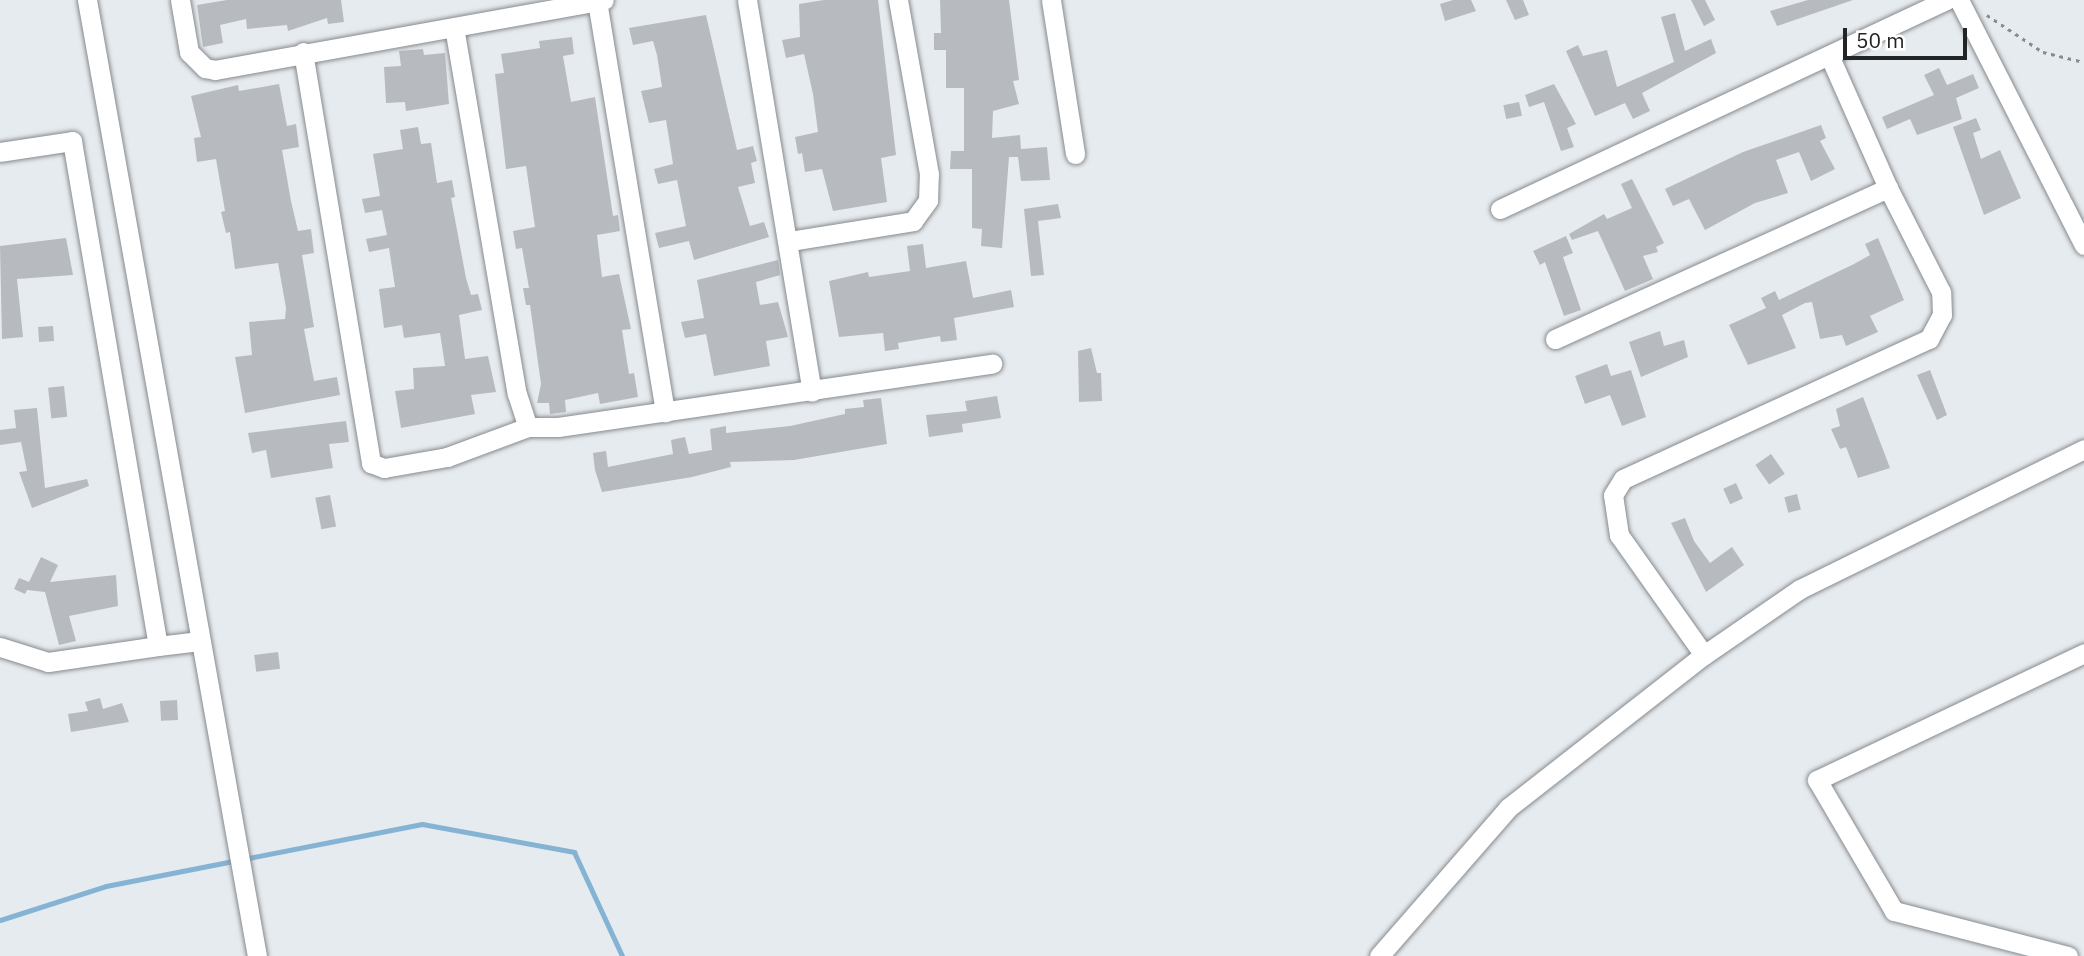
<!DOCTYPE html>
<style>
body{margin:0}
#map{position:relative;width:2084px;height:956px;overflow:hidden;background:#e6ebef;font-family:"IBM Plex Sans",sans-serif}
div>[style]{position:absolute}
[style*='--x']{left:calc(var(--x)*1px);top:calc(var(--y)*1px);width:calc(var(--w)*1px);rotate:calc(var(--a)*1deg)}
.stream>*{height:5px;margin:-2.5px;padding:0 2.5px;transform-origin:2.5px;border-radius:2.5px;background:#85b3d4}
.building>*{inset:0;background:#b7bbbf;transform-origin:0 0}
.path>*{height:2.5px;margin-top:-1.25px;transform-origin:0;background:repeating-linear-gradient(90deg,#898c8f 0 3.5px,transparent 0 8.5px)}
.roads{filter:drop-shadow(0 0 2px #868a8e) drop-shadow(0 0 2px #868a8e)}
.minor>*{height:19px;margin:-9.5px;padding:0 9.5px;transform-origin:9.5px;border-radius:9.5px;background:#fff}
span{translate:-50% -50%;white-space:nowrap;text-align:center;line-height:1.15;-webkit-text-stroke:6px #fff;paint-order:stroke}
.scale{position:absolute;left:1843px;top:28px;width:124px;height:32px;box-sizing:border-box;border:4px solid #222425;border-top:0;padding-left:9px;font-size:21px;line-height:24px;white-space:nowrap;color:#222425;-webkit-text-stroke:5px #fff;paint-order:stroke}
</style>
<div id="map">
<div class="stream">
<i style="--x:0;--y:920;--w:111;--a:-17.8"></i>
<i style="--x:106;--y:886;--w:322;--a:-11.1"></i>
<i style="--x:422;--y:824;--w:155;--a:10.4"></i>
<i style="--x:574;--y:852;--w:115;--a:65.2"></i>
</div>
<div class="building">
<i style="clip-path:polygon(227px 0,341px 0,344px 22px,328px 24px,327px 18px,288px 31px,287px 25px,247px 29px,246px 19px,220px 25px,223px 43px,203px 47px,197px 5px)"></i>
<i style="clip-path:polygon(824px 0,878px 0,896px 155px,881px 158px,887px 202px,833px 211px,822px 169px,805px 172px,802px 153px,798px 154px,795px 137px,818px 132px,813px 94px,804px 54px,786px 58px,782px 40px,800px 37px,799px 4px)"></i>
<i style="clip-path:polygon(940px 0,1009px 0,1019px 80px,1013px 81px,1019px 104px,993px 111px,992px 138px,1020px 135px,1021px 149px,1047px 147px,1050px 180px,1021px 181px,1018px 157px,1009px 157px,1002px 248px,981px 246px,982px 229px,972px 228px,972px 169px,950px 169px,951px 151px,964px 151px,964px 88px,946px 88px,946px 50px,934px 50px,934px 33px,941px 33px)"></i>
<i style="clip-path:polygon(1453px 0,1471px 0,1476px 11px,1445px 21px,1440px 4px)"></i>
<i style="clip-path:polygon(1506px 0,1523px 0,1529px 15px,1515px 20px)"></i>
<i style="clip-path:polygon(1691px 0,1705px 0,1715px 20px,1704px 26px)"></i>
<i style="clip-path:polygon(1808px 0,1853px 0,1777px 26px,1770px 11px)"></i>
<i style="clip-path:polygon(1675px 13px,1685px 51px,1711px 39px,1716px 53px,1642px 93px,1650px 111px,1633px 119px,1625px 103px,1595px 116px,1566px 51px,1578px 45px,1583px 56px,1607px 50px,1617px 87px,1674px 62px,1661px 17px)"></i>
<i style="clip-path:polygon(706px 15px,737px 150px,753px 146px,757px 161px,751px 163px,755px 183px,738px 187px,750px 226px,764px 222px,769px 237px,694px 260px,689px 241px,659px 248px,655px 233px,686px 226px,677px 180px,658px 184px,654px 169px,673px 164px,666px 120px,649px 123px,641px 91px,662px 87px,657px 55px,653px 41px,633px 45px,629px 28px)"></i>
<i style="clip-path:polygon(572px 37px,574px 54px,563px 56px,571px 102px,595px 97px,613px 216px,618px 215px,620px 231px,597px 235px,602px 277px,619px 274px,631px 329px,622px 330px,629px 374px,634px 373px,638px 397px,600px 404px,598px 393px,565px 400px,566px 412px,550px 414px,549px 403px,537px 403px,541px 384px,530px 305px,526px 305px,523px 288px,529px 288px,522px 248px,516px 249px,513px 231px,535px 227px,526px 166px,506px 169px,495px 74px,504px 73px,501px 54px,540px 48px,539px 41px)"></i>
<i style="clip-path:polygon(423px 49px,424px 55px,445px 53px,449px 104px,406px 111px,405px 102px,386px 103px,384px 67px,401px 66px,399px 51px)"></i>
<i style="clip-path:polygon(1939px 68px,1947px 85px,1973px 74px,1979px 88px,1956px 98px,1962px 119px,1917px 135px,1910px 119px,1887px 129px,1882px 117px,1934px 95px,1924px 75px)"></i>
<i style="clip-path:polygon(279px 84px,287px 126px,296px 124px,299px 147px,282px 150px,291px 201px,298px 231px,311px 229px,314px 253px,302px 255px,314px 327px,304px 329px,314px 381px,337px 377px,340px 395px,245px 413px,235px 357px,252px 355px,249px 322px,285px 319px,286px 308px,278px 263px,235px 269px,230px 232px,226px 233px,221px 212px,225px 211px,216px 159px,197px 162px,194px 138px,201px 137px,191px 96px,238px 85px,239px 91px)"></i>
<i style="clip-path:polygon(1554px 84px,1576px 124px,1567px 128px,1574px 147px,1561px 151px,1544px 102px,1529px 107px,1525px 95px)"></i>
<i style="left:1519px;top:102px;width:14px;height:16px;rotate:78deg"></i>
<i style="clip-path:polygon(1976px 118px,1981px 130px,1973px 133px,1981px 159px,2000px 150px,2021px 198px,1984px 215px,1953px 127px)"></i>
<i style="clip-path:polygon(1821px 125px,1826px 138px,1820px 141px,1835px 169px,1811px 181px,1799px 152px,1776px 160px,1788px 193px,1755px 203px,1705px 230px,1689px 199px,1673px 206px,1665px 189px,1743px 152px)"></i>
<i style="clip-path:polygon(418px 127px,421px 144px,431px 143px,437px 183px,452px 180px,455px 197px,451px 198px,466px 278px,471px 295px,478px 294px,482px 310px,459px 315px,465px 359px,488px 356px,496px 392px,471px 395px,475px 414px,401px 428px,395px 391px,414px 389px,413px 368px,445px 366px,440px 333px,404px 338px,402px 325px,384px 328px,379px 289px,395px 287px,389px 248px,369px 252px,366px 239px,387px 235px,382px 210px,365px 213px,362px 199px,380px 196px,373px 154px,403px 149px,400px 130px)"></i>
<i style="clip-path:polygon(1632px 179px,1664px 243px,1656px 247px,1658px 252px,1643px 256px,1653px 279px,1625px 291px,1598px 231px,1572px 240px,1569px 234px,1604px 214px,1607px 219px,1632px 208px,1621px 184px)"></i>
<i style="clip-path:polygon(1058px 204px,1061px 218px,1038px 221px,1044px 275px,1031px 276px,1024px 209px)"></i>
<i style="clip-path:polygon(1566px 236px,1573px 253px,1563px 257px,1581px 310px,1564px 316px,1545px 262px,1540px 265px,1533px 251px)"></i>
<i style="clip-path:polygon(66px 238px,73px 275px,17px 279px,23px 337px,2px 339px,0 246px)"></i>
<i style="clip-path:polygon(1878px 238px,1904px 300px,1870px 316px,1878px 332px,1846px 346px,1842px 335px,1820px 339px,1812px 302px,1805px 303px,1782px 315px,1796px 348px,1748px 365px,1729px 325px,1766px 308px,1761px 298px,1775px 291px,1779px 300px,1854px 264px,1870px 255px,1865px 244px)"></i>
<i style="clip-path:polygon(923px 244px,926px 268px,966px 261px,973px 298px,1011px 290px,1014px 307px,954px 318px,957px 340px,941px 342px,940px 336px,898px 343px,899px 349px,885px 351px,883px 333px,839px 337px,829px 281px,868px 272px,869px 277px,910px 271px,907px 246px)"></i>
<i style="clip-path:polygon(778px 260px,780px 275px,756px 282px,760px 305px,778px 302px,788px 337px,766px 341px,770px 366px,714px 376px,706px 334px,685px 338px,681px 322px,704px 318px,697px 280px)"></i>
<i style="left:53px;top:326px;width:15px;height:15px;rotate:86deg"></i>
<i style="clip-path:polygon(1660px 331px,1664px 346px,1684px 340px,1688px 357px,1641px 377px,1629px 342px)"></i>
<i style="clip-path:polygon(1091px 348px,1097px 373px,1101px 373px,1102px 401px,1079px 402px,1078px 351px)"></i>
<i style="clip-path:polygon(1607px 364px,1611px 376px,1631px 370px,1646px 417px,1622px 426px,1610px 395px,1585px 404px,1575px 376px)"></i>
<i style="clip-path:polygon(1930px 370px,1947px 415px,1937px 420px,1917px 375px)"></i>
<i style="left:64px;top:386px;width:31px;height:16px;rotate:84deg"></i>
<i style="clip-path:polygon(997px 396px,1001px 418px,962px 424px,963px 432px,929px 437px,926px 415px,967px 411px,965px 401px)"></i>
<i style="clip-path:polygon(1863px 397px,1890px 468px,1858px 478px,1846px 447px,1840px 449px,1831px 429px,1840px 426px,1836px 409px)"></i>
<i style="clip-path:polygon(881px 398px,887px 444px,794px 460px,730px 462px,731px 467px,692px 477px,602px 492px,595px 470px,593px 453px,606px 451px,608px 467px,673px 454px,671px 440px,685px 437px,689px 454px,712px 450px,710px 429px,726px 426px,726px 433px,790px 426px,845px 414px,845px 409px,864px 407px,863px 400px)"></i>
<i style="clip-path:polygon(37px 408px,45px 488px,87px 479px,89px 486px,32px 508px,19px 472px,27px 471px,21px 442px,0 445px,0 430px,16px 428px,14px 410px)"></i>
<i style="clip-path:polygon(346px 421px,349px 442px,329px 444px,333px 468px,271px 478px,266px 450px,252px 453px,248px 433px)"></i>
<i style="left:1771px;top:454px;width:24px;height:19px;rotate:55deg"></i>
<i style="left:1736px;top:483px;width:17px;height:14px;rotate:66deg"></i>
<i style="left:1797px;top:494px;width:16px;height:13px;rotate:76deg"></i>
<i style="left:330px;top:495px;width:32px;height:15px;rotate:79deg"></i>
<i style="clip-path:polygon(1685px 518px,1694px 541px,1710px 563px,1732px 547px,1744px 565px,1706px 592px,1671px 523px)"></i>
<i style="clip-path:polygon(41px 557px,58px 565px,50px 582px,116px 575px,118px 606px,69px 616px,76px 641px,59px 645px,45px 592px,27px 590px,25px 594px,14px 589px,19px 578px,29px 582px)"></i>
<i style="left:278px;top:652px;width:17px;height:24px;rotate:83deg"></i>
<i style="clip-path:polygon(100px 698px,103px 709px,122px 703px,129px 722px,71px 732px,68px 714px,88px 711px,85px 702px)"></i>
<i style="left:177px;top:700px;width:20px;height:17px;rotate:87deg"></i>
</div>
<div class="path">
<i style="--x:1987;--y:15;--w:67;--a:33.5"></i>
<i style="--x:2043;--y:52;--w:42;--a:13.7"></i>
</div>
<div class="roads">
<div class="minor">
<i style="--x:87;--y:0;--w:971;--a:79.92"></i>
<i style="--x:180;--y:0;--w:53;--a:80.2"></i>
<i style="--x:189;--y:52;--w:23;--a:45"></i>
<i style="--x:205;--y:68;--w:10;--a:11"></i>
<i style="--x:215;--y:70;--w:395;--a:-10.2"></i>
<i style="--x:747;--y:0;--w:397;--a:80.6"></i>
<i style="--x:1051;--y:0;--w:156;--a:81.1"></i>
<i style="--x:1959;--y:0;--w:275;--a:63"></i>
<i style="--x:597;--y:1;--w:417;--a:80.6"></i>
<i style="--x:454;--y:27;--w:372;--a:80.3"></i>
<i style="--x:517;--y:394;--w:35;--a:72"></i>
<i style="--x:528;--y:427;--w:30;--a:0"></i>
<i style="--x:558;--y:427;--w:439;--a:-8.3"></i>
<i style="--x:303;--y:52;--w:417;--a:80.6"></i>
<i style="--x:371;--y:463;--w:14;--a:21"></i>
<i style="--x:384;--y:468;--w:64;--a:-9.9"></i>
<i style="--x:447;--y:457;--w:86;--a:-20.3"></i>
<i style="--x:0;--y:152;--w:73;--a:-8.7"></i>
<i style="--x:72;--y:141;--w:512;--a:80.34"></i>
<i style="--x:158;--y:646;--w:111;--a:171.7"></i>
<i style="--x:48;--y:662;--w:50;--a:-162.6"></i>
<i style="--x:1500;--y:209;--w:493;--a:-25.1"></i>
<i style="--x:790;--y:241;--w:125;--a:-9.2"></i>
<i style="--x:913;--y:221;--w:26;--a:-54"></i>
<i style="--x:928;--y:200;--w:26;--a:-88"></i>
<i style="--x:929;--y:174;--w:177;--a:-100.1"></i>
<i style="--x:1555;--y:339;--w:366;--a:-24.4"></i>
<i style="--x:158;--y:646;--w:42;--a:-6.8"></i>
<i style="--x:1704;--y:655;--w:147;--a:-125.3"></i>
<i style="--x:1619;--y:535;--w:40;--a:-98.5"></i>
<i style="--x:1613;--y:495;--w:19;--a:-58"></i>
<i style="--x:1623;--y:479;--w:337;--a:-24.6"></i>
<i style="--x:1929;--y:339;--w:27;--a:-62"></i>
<i style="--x:1942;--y:315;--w:23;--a:-92"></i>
<i style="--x:1941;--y:292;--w:117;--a:-117"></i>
<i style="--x:1888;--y:188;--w:143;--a:-113.9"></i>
<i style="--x:1379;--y:956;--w:196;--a:-48.9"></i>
<i style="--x:1508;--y:808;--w:249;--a:-38"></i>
<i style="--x:1704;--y:655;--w:116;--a:-34.5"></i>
<i style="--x:1800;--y:589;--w:317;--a:-26.2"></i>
<i style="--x:2068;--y:956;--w:180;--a:-165.5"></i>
<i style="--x:1894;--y:911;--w:152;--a:-120.4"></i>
<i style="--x:1817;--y:780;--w:296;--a:-25.4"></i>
</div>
</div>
<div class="scale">50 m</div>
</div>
